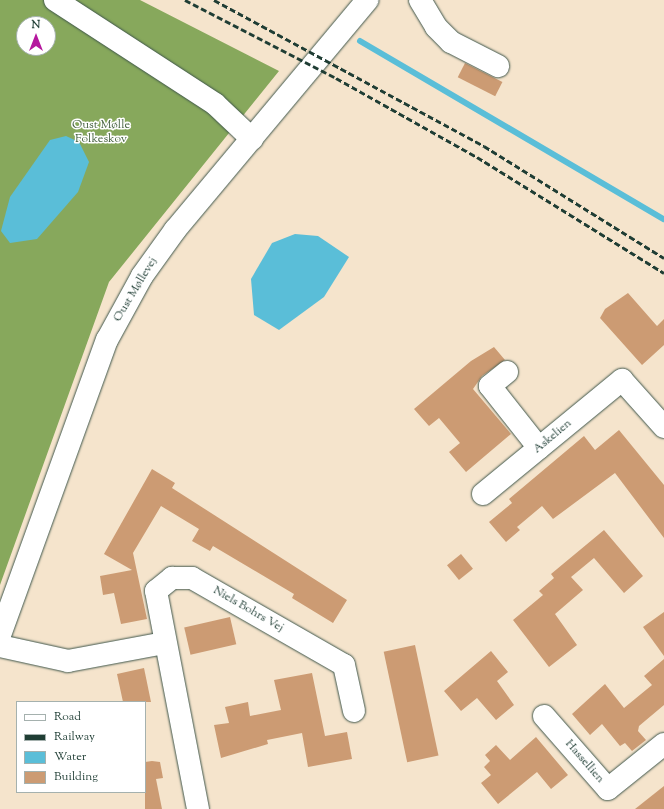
<!DOCTYPE html>
<meta charset="utf-8">
<style>
body{margin:0}
#map{position:relative;width:664px;height:809px;overflow:hidden;background:#f5e4cc;font-family:"Sorts Mill Goudy",serif}
div>[style]{position:absolute}
[style*='--x']{left:calc(var(--x)*1px);top:calc(var(--y)*1px);width:calc(var(--w)*1px);rotate:calc(var(--a)*1deg)}
.forest>*{inset:0;background:#87a85c}
.water>*{inset:0;background:#5abed8}
.stream>*{height:6px;margin:-3px;padding:0 3px;transform-origin:3px;border-radius:3px;background:#5abed8}
.building>*{inset:0;background:#cc9b73;transform-origin:0 0}
.roads{filter:drop-shadow(0 0 1px #3f564b) drop-shadow(0 0 1px #3f564b)}
.minor>*{height:22px;margin:-11px;padding:0 11px;transform-origin:11px;border-radius:11px;background:#fff}
.rail>*{height:3px;margin-top:-1.5px;transform-origin:0;background:repeating-linear-gradient(90deg,#1f3d34 0 6px,transparent 0 9px)}
span{translate:-50% -50%;white-space:nowrap;text-align:center;line-height:1.15;-webkit-text-stroke:3px #fff;paint-order:stroke}
.park-label{font-size:12px;color:#496543}
.street-label{font-size:12px;color:#1f3d34}
.legend{position:absolute;left:16px;top:701px;width:130px;height:92px;box-sizing:border-box;background:#fff;border:1px solid #a5b1ae;margin:0;padding:5px 7px;list-style:none;font-size:12px;color:#1f3d34}
.legend li{display:flex;align-items:center;gap:8px;height:20px}
.legend b{width:20px;border:1px solid #a5b1ae}
.north{position:absolute;left:16px;top:16px;width:40px;height:40px;box-sizing:border-box;background:#fff;border:1px solid #a5b1ae;border-radius:50%;rotate:0deg;font-size:11px;font-weight:700;line-height:16px;text-align:center;color:#1f3d34}
.north::after{content:'';display:block;margin:auto;width:14px;height:18px;background:#b5179e;clip-path:polygon(50% 0,100% 100%,50% 72%,0 100%)}
</style>
<div id="map">
<div class="forest">
<i style="clip-path:polygon(evenodd,0 0,140px 0,279px 71px,109px 282px,0 585px,0 0,24px 24px,48px 24px,48px 48px,24px 48px,24px 24px)"></i>
</div>
<div class="water">
<i style="clip-path:polygon(66px 136px,79px 142px,89px 162px,78px 192px,37px 239px,10px 243px,1px 231px,10px 197px,50px 140px)"></i>
<i style="clip-path:polygon(295px 234px,318px 236px,349px 257px,324px 297px,279px 330px,254px 315px,251px 279px,272px 243px)"></i>
</div>
<div class="stream">
<i style="--x:360;--y:41;--w:352;--a:30.4"></i>
</div>
<div class="building">
<i style="left:465px;top:63px;width:42px;height:16px;rotate:27deg"></i>
<i style="clip-path:polygon(628px 293px,657px 326px,664px 319px,664px 345px,642px 365px,600px 318px,605px 309px)"></i>
<i style="clip-path:polygon(494px 347px,505px 360px,482px 376px,473px 389px,511px 434px,466px 472px,449px 452px,460px 443px,439px 418px,429px 426px,414px 409px,471px 361px)"></i>
<i style="clip-path:polygon(619px 430px,664px 485px,664px 538px,615px 473px,553px 519px,542px 506px,517px 527px,520px 530px,506px 542px,489px 522px,512px 503px,509px 499px,584px 436px,595px 450px)"></i>
<i style="clip-path:polygon(152px 469px,175px 483px,172px 488px,347px 600px,333px 623px,292px 598px,294px 594px,213px 546px,210px 551px,192px 541px,199px 529px,161px 506px,133px 553px,147px 619px,121px 624px,114px 593px,103px 595px,100px 576px,132px 570px,104px 554px)"></i>
<i style="clip-path:polygon(604px 530px,643px 576px,624px 593px,594px 558px,571px 577px,583px 590px,555px 614px,577px 645px,549px 667px,513px 620px,543px 595px,539px 591px,554px 578px,551px 574px)"></i>
<i style="left:461px;top:554px;width:19px;height:18px;rotate:51deg"></i>
<i style="clip-path:polygon(664px 612px,664px 656px,643px 627px)"></i>
<i style="left:230px;top:617px;width:28px;height:47px;rotate:77deg"></i>
<i style="left:415px;top:645px;width:113px;height:32px;rotate:78deg"></i>
<i style="clip-path:polygon(491px 651px,508px 672px,497px 681px,514px 705px,496px 720px,477px 698px,461px 711px,444px 691px)"></i>
<i style="clip-path:polygon(664px 659px,664px 705px,639px 726px,638px 731px,646px 740px,632px 751px,625px 743px,620px 746px,602px 724px,590px 735px,572px 714px,605px 684px,624px 708px,652px 685px,644px 676px)"></i>
<i style="clip-path:polygon(144px 668px,151px 702px,123px 702px,117px 674px)"></i>
<i style="clip-path:polygon(312px 673px,325px 736px,347px 732px,352px 759px,308px 767px,302px 733px,267px 740px,268px 744px,221px 758px,214px 725px,229px 723px,225px 707px,248px 702px,250px 716px,281px 710px,274px 680px)"></i>
<i style="clip-path:polygon(536px 737px,568px 775px,551px 789px,537px 772px,498px 804px,481px 783px,491px 775px,484px 767px,490px 761px,485px 755px,496px 745px,510px 760px)"></i>
<i style="clip-path:polygon(152px 761px,160px 762px,163px 778px,156px 779px,162px 809px,145px 809px,145px 762px)"></i>
<i style="clip-path:polygon(664px 786px,664px 809px,635px 809px)"></i>
</div>
<div class="roads">
<div class="minor">
<i style="--x:55;--y:0;--w:191;--a:33"></i>
<i style="--x:215;--y:104;--w:51;--a:43.4"></i>
<i style="--x:420;--y:0;--w:31;--a:59"></i>
<i style="--x:436;--y:27;--w:21;--a:45"></i>
<i style="--x:451;--y:42;--w:53;--a:27.1"></i>
<i style="--x:507;--y:372;--w:22;--a:141"></i>
<i style="--x:490;--y:386;--w:79;--a:51.7"></i>
<i style="--x:483;--y:494;--w:180;--a:-39.4"></i>
<i style="--x:622;--y:380;--w:63;--a:48.2"></i>
<i style="--x:0;--y:635;--w:314;--a:-70.1"></i>
<i style="--x:107;--y:340;--w:73;--a:-61.3"></i>
<i style="--x:142;--y:276;--w:57;--a:-54.3"></i>
<i style="--x:175;--y:230;--w:300;--a:-50.1"></i>
<i style="--x:0;--y:646;--w:70;--a:12.4"></i>
<i style="--x:68;--y:661;--w:98;--a:-10.6"></i>
<i style="--x:544;--y:716;--w:97;--a:48.8"></i>
<i style="--x:608;--y:789;--w:72;--a:-38.8"></i>
<i style="--x:198;--y:809;--w:222;--a:-100.9"></i>
<i style="--x:156;--y:591;--w:21;--a:-39"></i>
<i style="--x:172;--y:578;--w:20;--a:0"></i>
<i style="--x:192;--y:578;--w:175;--a:29.8"></i>
<i style="--x:344;--y:665;--w:47;--a:77.7"></i>
</div>
</div>
<div class="rail">
<i style="--x:185;--y:0;--w:170;--a:27.3"></i>
<i style="--x:336;--y:78;--w:162;--a:29.3"></i>
<i style="--x:477;--y:157;--w:220;--a:31.8"></i>
<i style="--x:214;--y:0;--w:307;--a:28.4"></i>
<i style="--x:484;--y:146;--w:212;--a:31.9"></i>
</div>
<div class="park-label">
<span style="left:101px;top:133px">Oust Mølle<br>Folkeskov</span>
</div>
<div class="street-label">
<span style="left:136px;top:290px;rotate:-59deg">Oust Møllevej</span>
<span style="left:553px;top:437px;rotate:-40deg">Askelien</span>
<span style="left:248px;top:610px;rotate:30deg">Niels Bohrs Vej</span>
<span style="left:584px;top:762px;rotate:49deg">Hassellien</span>
</div>
<ul class="legend">
<li><b style="height:5px;background:#fff"></b>Road</li>
<li><b style="height:5px;background:#1f3d34"></b>Railway</li>
<li><b style="height:11px;background:#5abed8"></b>Water</li>
<li><b style="height:11px;background:#cc9b73"></b>Building</li>
</ul>
<div class="north">N</div>
</div>
